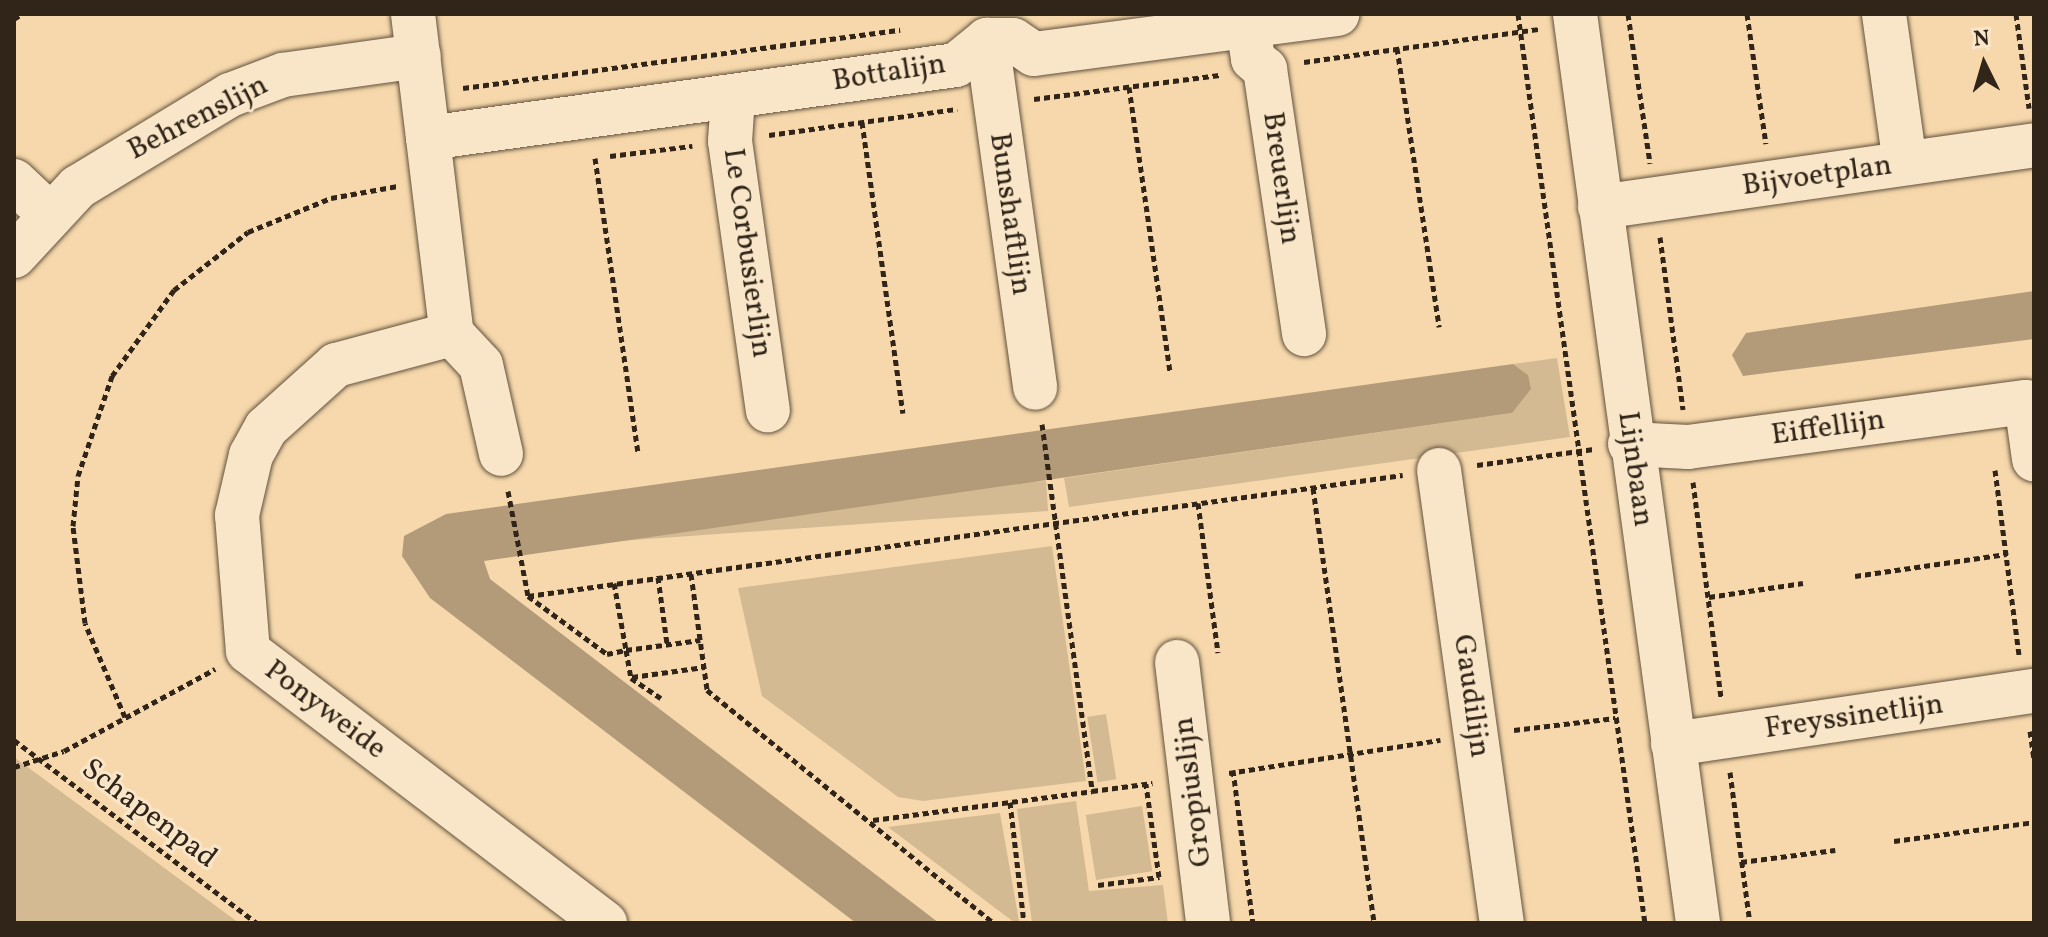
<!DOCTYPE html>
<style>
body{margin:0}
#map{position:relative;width:2048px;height:937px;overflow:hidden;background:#f6d8ac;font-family:Vollkorn,serif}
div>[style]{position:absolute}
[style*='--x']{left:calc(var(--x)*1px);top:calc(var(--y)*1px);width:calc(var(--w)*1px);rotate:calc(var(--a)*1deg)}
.green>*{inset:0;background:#d4ba93;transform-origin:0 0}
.water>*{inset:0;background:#b39b7a}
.path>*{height:5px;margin-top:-2.5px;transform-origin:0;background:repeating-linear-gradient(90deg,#302518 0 6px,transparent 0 10px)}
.roads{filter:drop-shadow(0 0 2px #62523d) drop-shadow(0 0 2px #62523d)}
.minor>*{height:44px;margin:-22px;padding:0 22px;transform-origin:22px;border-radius:22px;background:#f9e6c9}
span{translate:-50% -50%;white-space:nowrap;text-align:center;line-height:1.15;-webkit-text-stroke:6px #f9e6c9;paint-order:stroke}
.street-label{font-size:30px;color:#302518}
.frame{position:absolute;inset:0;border:16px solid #302518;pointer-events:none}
.north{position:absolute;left:1944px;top:24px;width:80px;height:80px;-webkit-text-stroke:6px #f9e6c9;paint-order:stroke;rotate:355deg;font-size:22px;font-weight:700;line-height:32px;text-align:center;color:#302518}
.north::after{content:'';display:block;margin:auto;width:28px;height:36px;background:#302518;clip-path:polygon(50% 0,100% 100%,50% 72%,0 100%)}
</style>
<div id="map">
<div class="green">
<i style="clip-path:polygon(1557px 358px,1570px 437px,1069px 507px,1064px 478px,1512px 413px,1528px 375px,1513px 364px)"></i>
<i style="left:1046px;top:481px;width:30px;height:487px;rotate:86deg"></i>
<i style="clip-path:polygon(1052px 546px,1086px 781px,923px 801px,898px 797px,762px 696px,738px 588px)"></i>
<i style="left:1106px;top:714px;width:66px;height:19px;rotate:81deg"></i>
<i style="clip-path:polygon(14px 757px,239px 923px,14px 923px)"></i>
<i style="clip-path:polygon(1076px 801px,1089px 891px,1163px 885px,1168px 923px,1015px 923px,888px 827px,1000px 813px,1019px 921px,1032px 923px,1017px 809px)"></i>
<i style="left:1142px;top:806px;width:66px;height:57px;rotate:81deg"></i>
</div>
<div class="water">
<i style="clip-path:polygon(2034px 291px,2034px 339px,1743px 376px,1732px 355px,1746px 333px)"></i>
<i style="clip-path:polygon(1513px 364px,1528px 375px,1531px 389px,1512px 413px,484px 561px,490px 579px,939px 923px,856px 923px,430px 598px,402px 556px,404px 536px,446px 514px)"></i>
</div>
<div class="path">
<i style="--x:1518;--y:14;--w:918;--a:82.05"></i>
<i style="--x:1628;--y:14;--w:151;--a:81.6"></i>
<i style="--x:1747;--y:14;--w:131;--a:81.7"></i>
<i style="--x:2016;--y:14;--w:95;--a:82.1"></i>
<i style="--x:14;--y:19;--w:9;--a:-32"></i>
<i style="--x:1397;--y:48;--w:282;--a:81.4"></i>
<i style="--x:1304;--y:62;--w:238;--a:-8"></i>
<i style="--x:1129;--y:87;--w:289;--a:81.8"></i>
<i style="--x:463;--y:88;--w:441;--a:-7.6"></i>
<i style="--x:1034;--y:99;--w:187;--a:-7.4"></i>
<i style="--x:862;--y:122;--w:294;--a:82"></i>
<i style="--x:769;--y:135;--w:190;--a:-7.9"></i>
<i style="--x:610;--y:156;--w:83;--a:-7"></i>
<i style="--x:595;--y:158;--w:298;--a:81.7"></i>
<i style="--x:1660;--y:237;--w:174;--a:82.4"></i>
<i style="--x:1042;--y:424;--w:370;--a:82.2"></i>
<i style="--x:1092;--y:791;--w:61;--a:-7.6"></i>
<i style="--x:1477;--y:465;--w:118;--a:-7.8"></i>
<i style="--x:1995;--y:470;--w:186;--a:82.6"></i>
<i style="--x:1693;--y:482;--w:219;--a:82.6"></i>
<i style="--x:1313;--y:488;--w:439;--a:82"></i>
<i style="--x:508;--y:491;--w:107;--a:79.2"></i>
<i style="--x:528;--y:596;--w:883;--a:-7.87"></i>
<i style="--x:1198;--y:503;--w:151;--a:82.4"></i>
<i style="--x:691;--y:574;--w:117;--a:82.1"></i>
<i style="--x:707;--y:690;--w:370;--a:39.1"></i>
<i style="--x:1855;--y:576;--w:153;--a:-8.3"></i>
<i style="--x:658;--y:577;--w:68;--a:82.3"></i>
<i style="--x:614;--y:583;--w:68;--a:79.8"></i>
<i style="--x:626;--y:650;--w:75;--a:-7.7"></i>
<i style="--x:528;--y:596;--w:98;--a:36.3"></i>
<i style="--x:607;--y:654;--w:19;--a:-12"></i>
<i style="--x:626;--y:650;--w:28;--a:80"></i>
<i style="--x:631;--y:678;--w:36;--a:34"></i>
<i style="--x:1709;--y:597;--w:95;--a:-8.5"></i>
<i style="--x:632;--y:677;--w:73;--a:-7.9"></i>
<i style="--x:125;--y:717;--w:102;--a:-113.1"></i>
<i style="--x:85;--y:623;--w:98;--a:-97.1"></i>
<i style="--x:73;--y:526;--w:50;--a:-84.3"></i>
<i style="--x:78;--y:476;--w:106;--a:-71.2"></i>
<i style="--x:112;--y:376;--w:106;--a:-54.2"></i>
<i style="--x:174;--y:290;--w:94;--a:-38.1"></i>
<i style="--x:248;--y:232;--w:90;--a:-22.3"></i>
<i style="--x:331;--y:198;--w:68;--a:-10.2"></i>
<i style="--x:1514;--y:730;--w:102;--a:-6.8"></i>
<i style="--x:2030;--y:731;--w:27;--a:82"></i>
<i style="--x:14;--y:740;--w:304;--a:37"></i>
<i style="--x:14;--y:767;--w:52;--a:-17.7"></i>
<i style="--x:64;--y:751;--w:172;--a:-28.5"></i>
<i style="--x:1233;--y:770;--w:154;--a:82.6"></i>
<i style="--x:1730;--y:772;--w:152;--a:82.5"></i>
<i style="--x:1229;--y:773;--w:214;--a:-8.9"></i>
<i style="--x:1010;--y:802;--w:122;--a:83.4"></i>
<i style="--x:873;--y:820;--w:221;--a:-7.5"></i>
<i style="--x:1894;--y:841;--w:141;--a:-7.7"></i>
<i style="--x:1741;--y:862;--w:95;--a:-7.3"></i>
<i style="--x:1098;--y:885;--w:62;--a:-7.5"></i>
<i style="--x:1159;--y:877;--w:94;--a:-98"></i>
</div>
<div class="roads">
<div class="minor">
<i style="--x:413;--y:14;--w:322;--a:83.1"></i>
<i style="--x:452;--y:334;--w:42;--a:46.9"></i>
<i style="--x:481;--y:365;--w:91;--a:77.3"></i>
<i style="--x:1575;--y:14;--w:917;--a:82.29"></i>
<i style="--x:1884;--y:14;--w:150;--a:82"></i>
<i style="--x:1248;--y:27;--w:32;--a:81"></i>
<i style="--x:1253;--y:59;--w:16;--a:40"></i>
<i style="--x:1265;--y:69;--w:268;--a:81.6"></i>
<i style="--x:987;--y:40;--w:351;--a:82.1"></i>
<i style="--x:733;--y:97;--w:44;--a:93.9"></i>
<i style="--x:730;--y:141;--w:272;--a:82"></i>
<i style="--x:428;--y:138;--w:533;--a:-7.87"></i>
<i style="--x:956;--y:65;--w:40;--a:-39"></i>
<i style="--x:987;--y:40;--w:26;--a:0"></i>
<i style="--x:1013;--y:40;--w:25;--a:34"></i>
<i style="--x:1034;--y:54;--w:306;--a:-7.5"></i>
<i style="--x:14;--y:181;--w:48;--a:43.3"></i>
<i style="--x:1600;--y:207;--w:438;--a:-8.1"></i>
<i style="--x:14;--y:256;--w:94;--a:-47.2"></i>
<i style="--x:78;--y:187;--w:178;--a:-31.2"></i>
<i style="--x:230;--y:95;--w:57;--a:-20.7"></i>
<i style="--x:283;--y:75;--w:137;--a:-8"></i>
<i style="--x:452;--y:334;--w:120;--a:165"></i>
<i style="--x:336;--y:365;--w:94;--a:138"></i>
<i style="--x:266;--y:428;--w:31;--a:119"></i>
<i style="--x:251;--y:455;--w:62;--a:103.1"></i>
<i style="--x:237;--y:515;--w:136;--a:85.4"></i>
<i style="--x:248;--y:651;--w:449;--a:37.3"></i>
<i style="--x:1630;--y:444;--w:58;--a:3"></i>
<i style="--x:1688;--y:447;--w:341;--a:-7.6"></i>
<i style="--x:2026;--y:402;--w:58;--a:82"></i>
<i style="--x:1439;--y:470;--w:457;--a:82.1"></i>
<i style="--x:1177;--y:662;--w:263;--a:83.2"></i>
<i style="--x:1673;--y:744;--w:365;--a:-8.4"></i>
</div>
</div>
<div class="street-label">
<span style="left:889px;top:73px;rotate:-9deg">Bottalijn</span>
<span style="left:198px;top:118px;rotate:-27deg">Behrenslijn</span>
<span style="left:1817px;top:176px;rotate:-8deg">Bijvoetplan</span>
<span style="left:1281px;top:178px;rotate:82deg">Breuerlijn</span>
<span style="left:1010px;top:214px;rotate:82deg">Bunshaftlijn</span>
<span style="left:747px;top:253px;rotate:82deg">Le Corbusierlijn</span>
<span style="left:1828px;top:428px;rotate:-8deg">Eiffellijn</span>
<span style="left:1635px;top:469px;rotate:82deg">Lijnbaan</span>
<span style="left:1471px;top:696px;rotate:82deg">Gaudilijn</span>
<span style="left:325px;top:710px;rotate:37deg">Ponyweide</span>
<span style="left:1854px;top:717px;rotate:-8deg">Freyssinetlijn</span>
<span style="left:1193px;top:792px;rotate:-97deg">Gropiuslijn</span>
<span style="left:149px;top:814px;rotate:37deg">Schapenpad</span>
</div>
<div class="frame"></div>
<div class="north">N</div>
</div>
